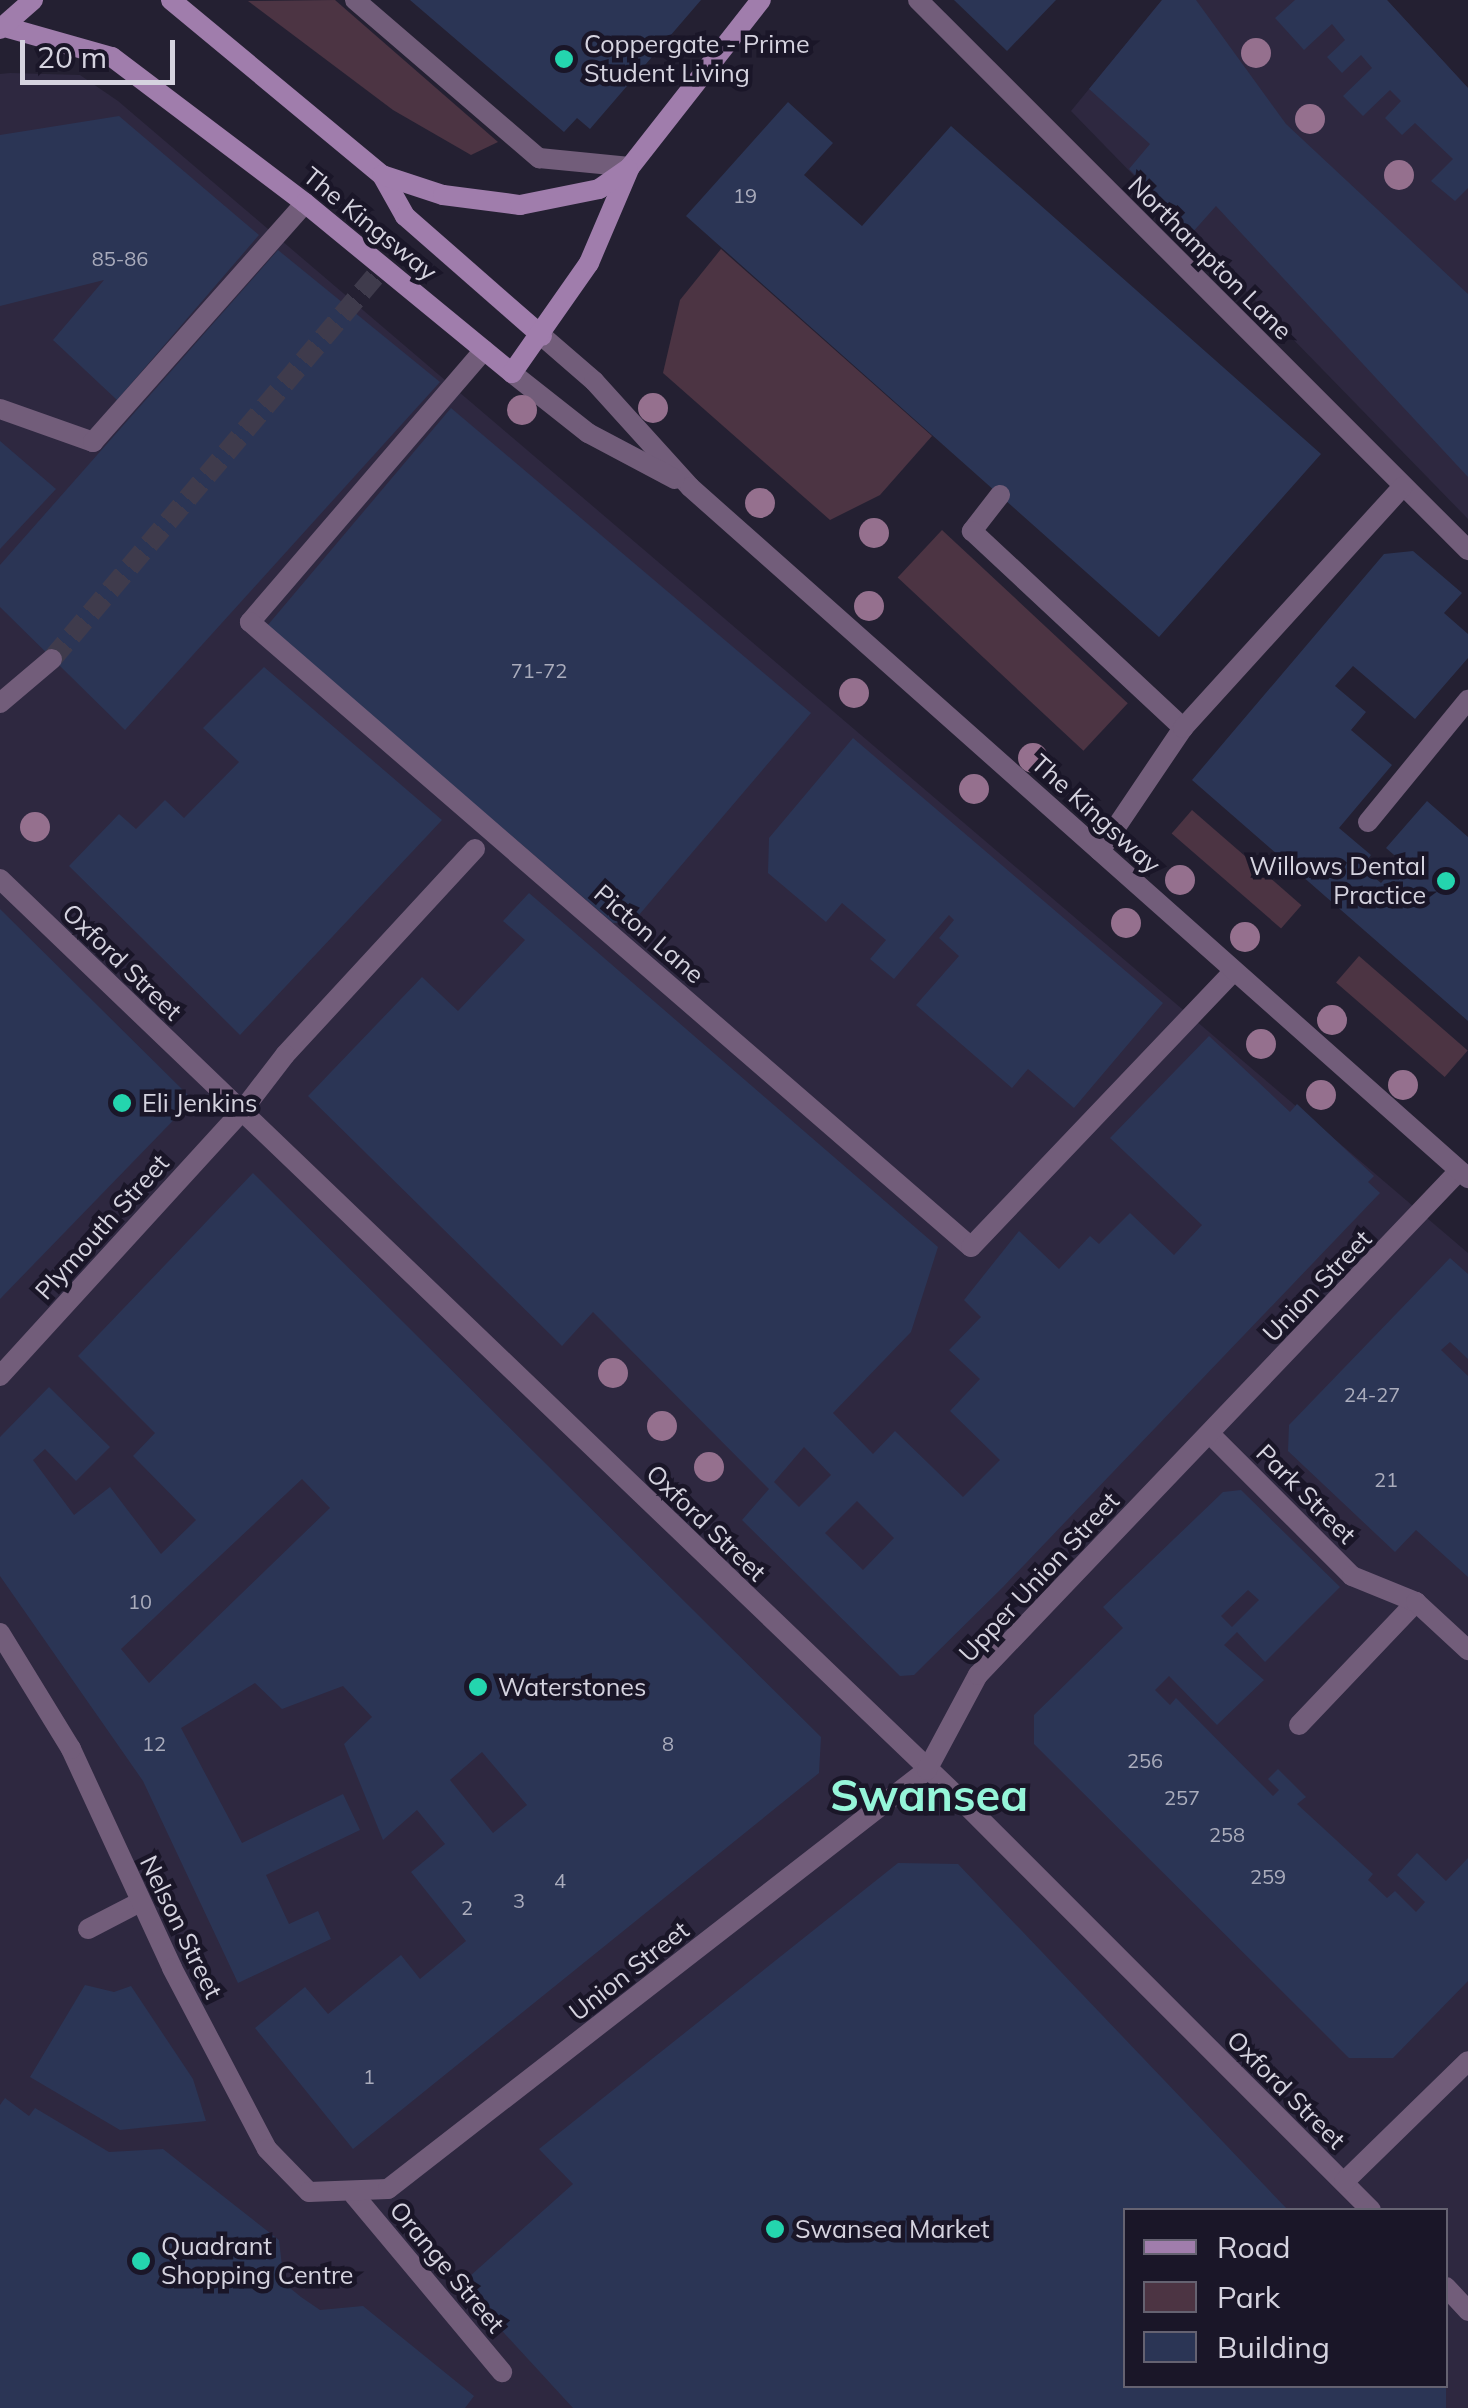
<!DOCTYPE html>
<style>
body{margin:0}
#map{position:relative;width:1468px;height:2408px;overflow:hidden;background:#242032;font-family:Mulish,sans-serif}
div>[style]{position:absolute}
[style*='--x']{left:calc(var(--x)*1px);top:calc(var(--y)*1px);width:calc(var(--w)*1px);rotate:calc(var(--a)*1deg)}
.built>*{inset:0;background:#2e2840}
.green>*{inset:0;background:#4c3443;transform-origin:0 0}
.building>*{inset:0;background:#2b3555}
.pedestrian-tunnel>*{height:20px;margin-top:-10px;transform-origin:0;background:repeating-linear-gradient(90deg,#3f3b4c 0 20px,transparent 0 30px)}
.service>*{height:20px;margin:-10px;padding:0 10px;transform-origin:10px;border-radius:10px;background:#725d7a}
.pedestrian>*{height:20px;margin:-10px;padding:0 10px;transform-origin:10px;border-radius:10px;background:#725d7a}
.minor>*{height:20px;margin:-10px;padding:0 10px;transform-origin:10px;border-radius:10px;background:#725d7a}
.tertiary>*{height:20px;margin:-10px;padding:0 10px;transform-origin:10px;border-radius:10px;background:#725d7a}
.secondary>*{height:20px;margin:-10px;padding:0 10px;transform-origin:10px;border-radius:10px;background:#a07dac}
.trees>*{width:30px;height:30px;margin:-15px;border-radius:50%;background:#95708e}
.dots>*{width:28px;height:28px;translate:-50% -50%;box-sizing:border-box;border:5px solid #1a1628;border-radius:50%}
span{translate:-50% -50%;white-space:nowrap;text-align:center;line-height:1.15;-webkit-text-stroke:9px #1a1628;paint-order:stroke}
.number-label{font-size:20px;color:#aaacbc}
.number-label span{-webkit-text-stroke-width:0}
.poi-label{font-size:25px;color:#d5d3df}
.left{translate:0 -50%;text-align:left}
.right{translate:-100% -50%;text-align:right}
.street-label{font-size:25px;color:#d5d3df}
.town-label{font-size:45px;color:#95f5d9;font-weight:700}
.legend{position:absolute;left:1123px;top:2208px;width:325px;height:180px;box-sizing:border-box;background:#1a1628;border:2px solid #656271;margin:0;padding:12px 18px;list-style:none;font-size:30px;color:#d5d3df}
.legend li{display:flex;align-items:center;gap:20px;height:50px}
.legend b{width:50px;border:2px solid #656271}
.scale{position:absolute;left:20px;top:40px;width:155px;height:45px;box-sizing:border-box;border:5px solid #d5d3df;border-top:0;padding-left:12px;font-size:30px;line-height:35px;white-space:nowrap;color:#d5d3df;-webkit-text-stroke:8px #1a1628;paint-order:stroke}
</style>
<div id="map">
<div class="built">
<i style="clip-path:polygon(1162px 0,1387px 0,1468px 88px,1468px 519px,1071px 111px)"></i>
<i style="clip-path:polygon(evenodd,10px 73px,80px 75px,118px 101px,1468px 1253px,1468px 2408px,0 2408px,0 74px,10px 73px,1126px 2210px,1446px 2210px,1446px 2386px,1126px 2386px,1126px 2210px)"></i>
</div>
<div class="green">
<i style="clip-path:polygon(335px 0,498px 142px,471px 155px,393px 110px,248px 1px)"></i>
<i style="clip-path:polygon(721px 249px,932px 436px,880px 495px,830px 520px,663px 373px,680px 300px)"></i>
<i style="left:942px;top:530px;width:254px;height:65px;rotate:43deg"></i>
<i style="left:1192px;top:810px;width:145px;height:31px;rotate:41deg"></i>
<i style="left:1359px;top:956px;width:144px;height:35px;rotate:41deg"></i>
</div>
<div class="building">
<i style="clip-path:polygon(410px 0,701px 0,590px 129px,577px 118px,564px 132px)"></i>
<i style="clip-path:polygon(954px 0,1056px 0,1007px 51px)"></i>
<i style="clip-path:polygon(1162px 0,1196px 0,1286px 124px,1468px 294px,1468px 477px,1216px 206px,1192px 233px,1129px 169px,1150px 144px,1089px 89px)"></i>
<i style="clip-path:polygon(1295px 0,1387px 0,1468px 88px,1468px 188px,1455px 201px,1431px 181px,1453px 159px,1415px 123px,1402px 135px,1385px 118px,1401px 101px,1390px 90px,1363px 116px,1343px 96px,1372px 68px,1361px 55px,1342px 73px,1327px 57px,1345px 40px,1332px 24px,1304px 50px,1275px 18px)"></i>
<i style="clip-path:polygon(788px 102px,833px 143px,804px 175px,862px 226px,951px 126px,1321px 454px,1159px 637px,686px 216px)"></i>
<i style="clip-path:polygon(119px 116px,259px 235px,117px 400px,53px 340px,104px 280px,0 306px,0 135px)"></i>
<i style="clip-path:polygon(278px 250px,440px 382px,125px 730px,0 607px,0 565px)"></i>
<i style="clip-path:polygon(451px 408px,811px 713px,633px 922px,613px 923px,267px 626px)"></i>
<i style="clip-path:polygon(0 441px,56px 489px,0 549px)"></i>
<i style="clip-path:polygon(1413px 551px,1462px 593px,1444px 613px,1468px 634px,1468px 658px,1415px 719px,1353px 666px,1335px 686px,1366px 712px,1351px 730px,1392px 765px,1339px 828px,1371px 855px,1362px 867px,1381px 883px,1401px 861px,1386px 848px,1427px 801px,1468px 837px,1468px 1021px,1192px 780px,1384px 554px)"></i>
<i style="clip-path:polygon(264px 667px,442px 820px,240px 1035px,69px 866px,119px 814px,136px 829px,165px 800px,184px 818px,239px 762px,203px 728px)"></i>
<i style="clip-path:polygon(853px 738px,1163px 1003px,1074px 1108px,1028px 1069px,1012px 1088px,916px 1005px,959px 956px,939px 938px,954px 920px,949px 915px,894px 979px,870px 959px,886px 940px,842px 903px,826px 922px,768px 873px,769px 838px)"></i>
<i style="clip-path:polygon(evenodd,529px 893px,938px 1247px,911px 1332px,833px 1413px,873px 1454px,895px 1431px,963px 1497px,1000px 1460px,950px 1411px,980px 1379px,949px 1350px,981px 1317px,964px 1300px,1019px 1231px,1059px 1269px,1090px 1236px,1099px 1244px,1130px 1213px,1174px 1255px,1202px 1225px,1110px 1138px,1209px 1036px,1290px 1112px,1297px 1104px,1374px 1176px,1368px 1182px,1380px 1193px,1003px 1587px,914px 1675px,900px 1676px,742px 1520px,769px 1489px,593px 1312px,562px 1346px,308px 1096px,422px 977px,458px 1011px,525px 940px,503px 921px,529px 893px,804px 1447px,831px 1475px,799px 1507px,774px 1482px,804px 1447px,529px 893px,857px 1501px,894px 1538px,863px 1570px,825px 1533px,857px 1501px)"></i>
<i style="clip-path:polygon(0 909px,193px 1100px,0 1299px)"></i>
<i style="clip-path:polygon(evenodd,253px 1173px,821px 1737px,819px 1773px,353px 2149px,255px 2028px,305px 1987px,328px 2014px,401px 1955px,420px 1979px,466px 1941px,411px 1872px,445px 1844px,417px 1810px,383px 1840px,344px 1744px,372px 1717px,343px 1686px,282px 1709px,255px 1683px,181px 1728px,242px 1843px,343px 1794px,360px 1830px,266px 1875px,289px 1924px,318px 1911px,331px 1939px,238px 1983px,143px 1781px,0 1576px,0 1437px,49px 1387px,110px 1447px,76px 1481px,45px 1449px,33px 1460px,74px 1515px,110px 1487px,161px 1554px,196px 1520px,133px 1456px,155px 1433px,78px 1356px,253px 1173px,302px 1479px,330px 1508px,149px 1683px,121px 1649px,302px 1479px,253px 1173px,482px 1752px,527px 1805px,493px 1833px,450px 1780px,482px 1752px)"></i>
<i style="clip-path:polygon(1450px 1258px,1468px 1274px,1468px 1359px,1450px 1342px,1441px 1350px,1468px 1376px,1468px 1577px,1416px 1530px,1395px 1552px,1288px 1451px,1289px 1425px)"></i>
<i style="clip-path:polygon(evenodd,1241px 1490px,1340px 1587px,1265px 1662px,1237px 1632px,1224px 1645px,1264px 1680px,1217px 1725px,1169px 1676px,1155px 1690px,1170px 1705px,1176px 1698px,1273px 1796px,1279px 1790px,1268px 1779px,1278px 1769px,1306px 1797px,1297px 1804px,1373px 1874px,1368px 1880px,1387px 1898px,1395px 1891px,1416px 1912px,1425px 1902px,1397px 1875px,1417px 1853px,1446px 1881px,1468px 1858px,1468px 1981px,1393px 2058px,1349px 2058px,1034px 1744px,1034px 1715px,1123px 1628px,1103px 1607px,1223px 1492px,1241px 1490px,1248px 1590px,1259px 1600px,1232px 1627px,1221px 1616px,1248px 1590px)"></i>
<i style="clip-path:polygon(898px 1863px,958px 1864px,1288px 2210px,1126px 2210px,1126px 2386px,1446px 2386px,1446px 2380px,1446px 2408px,573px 2408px,460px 2285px,573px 2184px,539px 2149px)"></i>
<i style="clip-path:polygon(85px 1985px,114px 1992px,131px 1986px,193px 2079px,206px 2121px,120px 2130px,30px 2077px)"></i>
<i style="clip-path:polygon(5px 2098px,29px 2116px,35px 2108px,109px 2152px,163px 2149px,279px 2240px,284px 2283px,301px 2297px,320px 2310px,363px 2306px,474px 2396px,465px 2408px,0 2408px,0 2105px)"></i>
</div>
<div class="pedestrian-tunnel">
<i style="--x:52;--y:659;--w:513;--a:-49.82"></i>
</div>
<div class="service">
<i style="--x:355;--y:0;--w:243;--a:40.7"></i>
<i style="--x:539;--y:158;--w:91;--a:5.6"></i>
<i style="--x:918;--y:0;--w:778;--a:45"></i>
<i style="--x:484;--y:350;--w:359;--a:130.7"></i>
<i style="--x:250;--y:622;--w:954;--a:40.92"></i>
<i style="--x:971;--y:1247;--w:381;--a:-46.4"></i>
<i style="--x:0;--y:409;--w:99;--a:19.5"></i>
<i style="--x:93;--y:442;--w:319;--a:-48.4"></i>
<i style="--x:1000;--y:495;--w:46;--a:127.9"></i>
<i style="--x:972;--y:531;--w:289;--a:43"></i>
<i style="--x:1368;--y:822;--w:158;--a:-50.7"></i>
<i style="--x:1100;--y:851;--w:148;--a:-56"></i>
<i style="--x:1183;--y:728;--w:327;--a:-47.7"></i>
<i style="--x:1299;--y:1725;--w:170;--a:-46.4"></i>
<i style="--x:88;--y:1929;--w:59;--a:-27.4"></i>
<i style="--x:354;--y:2195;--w:231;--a:50.1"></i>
</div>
<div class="pedestrian">
<i style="--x:0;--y:703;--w:68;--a:-40.2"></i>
<i style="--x:475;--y:849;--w:280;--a:132.7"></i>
<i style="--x:285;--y:1055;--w:71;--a:127.5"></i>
<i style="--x:242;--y:1111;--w:999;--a:43.78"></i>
<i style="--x:963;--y:1802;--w:577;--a:45"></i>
<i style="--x:1210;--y:1434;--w:201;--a:45"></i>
<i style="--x:71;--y:1749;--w:241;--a:65.2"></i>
<i style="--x:172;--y:1968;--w:204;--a:62.3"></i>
<i style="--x:267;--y:2149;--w:60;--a:45.7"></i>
<i style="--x:309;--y:2192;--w:79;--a:-2.2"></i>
<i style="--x:388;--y:2189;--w:683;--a:-37.86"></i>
<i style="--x:927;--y:1770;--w:108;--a:-61.8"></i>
<i style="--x:978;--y:1675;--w:697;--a:-46.34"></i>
<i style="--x:1344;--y:2182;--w:173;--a:-44.3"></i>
<i style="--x:1446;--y:2287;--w:33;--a:47"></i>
</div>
<div class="minor">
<i style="--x:0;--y:879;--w:335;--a:43.8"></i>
<i style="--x:242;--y:1111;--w:359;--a:132.4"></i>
<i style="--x:1352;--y:1576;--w:69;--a:22.1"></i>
<i style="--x:1416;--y:1602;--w:71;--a:42.7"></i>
<i style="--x:0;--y:1633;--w:136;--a:58.5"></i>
</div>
<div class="tertiary">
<i style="--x:542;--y:336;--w:69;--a:40.9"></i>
<i style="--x:594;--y:381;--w:143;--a:47.8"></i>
<i style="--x:690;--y:487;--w:1041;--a:41.61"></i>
<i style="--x:512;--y:373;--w:97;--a:38.3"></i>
<i style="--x:588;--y:433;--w:98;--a:27.9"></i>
</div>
<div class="secondary">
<i style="--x:171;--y:0;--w:274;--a:39.7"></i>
<i style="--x:382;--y:175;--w:47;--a:60.7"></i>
<i style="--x:405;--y:216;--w:182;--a:41.2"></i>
<i style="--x:5;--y:27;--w:111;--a:15.7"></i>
<i style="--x:112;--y:57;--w:242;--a:37.1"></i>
<i style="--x:305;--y:203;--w:268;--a:39.4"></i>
<i style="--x:512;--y:373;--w:134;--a:-55"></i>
<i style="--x:589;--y:263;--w:104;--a:-66.9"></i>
<i style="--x:630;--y:167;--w:212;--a:-51.9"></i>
<i style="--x:0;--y:29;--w:44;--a:-41.3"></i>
<i style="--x:382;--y:175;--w:64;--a:18.2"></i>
<i style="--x:443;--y:195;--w:78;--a:7.4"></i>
<i style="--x:520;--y:205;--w:81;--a:-11.4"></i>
<i style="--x:599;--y:189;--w:35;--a:-35"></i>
</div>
<div class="trees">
<i style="left:1256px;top:53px"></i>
<i style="left:1310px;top:119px"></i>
<i style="left:1399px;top:175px"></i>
<i style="left:653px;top:408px"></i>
<i style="left:522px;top:410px"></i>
<i style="left:760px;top:503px"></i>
<i style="left:874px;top:533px"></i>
<i style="left:869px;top:606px"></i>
<i style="left:854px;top:693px"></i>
<i style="left:1033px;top:758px"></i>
<i style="left:974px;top:789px"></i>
<i style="left:35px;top:827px"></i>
<i style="left:1180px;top:880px"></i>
<i style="left:1126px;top:923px"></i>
<i style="left:1245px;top:937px"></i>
<i style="left:1332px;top:1020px"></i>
<i style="left:1261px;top:1044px"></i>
<i style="left:1403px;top:1085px"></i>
<i style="left:1321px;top:1095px"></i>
<i style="left:613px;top:1373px"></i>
<i style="left:662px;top:1426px"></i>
<i style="left:709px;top:1467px"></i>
</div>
<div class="dots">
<i style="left:564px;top:59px;background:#24d5ae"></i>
<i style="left:1446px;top:881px;background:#24d5ae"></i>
<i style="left:122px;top:1103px;background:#24d5ae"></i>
<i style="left:478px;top:1687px;background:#24d5ae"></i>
<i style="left:775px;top:2229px;background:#24d5ae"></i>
<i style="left:141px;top:2261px;background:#24d5ae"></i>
</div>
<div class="number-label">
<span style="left:745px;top:195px">19</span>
<span style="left:120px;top:258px">85-86</span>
<span style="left:539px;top:670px">71-72</span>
<span style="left:1372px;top:1394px">24-27</span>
<span style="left:1386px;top:1479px">21</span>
<span style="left:140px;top:1601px">10</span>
<span style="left:154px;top:1743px">12</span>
<span style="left:668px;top:1743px">8</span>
<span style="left:1145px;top:1760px">256</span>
<span style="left:1182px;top:1797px">257</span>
<span style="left:1227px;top:1834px">258</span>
<span style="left:1268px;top:1876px">259</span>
<span style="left:560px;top:1880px">4</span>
<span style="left:519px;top:1900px">3</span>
<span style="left:467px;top:1907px">2</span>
<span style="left:369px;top:2076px">1</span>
</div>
<div class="poi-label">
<span class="left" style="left:584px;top:59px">Coppergate - Prime<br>Student Living</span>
<span class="right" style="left:1426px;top:881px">Willows Dental<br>Practice</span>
<span class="left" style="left:142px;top:1103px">Eli Jenkins</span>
<span class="left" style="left:498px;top:1687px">Waterstones</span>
<span class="left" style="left:795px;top:2229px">Swansea Market</span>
<span class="left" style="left:161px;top:2261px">Quadrant<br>Shopping Centre</span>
</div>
<div class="street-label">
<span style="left:370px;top:224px;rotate:39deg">The Kingsway</span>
<span style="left:1210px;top:258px;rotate:45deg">Northampton Lane</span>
<span style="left:1096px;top:814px;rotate:42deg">The Kingsway</span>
<span style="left:649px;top:934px;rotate:41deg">Picton Lane</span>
<span style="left:122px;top:962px;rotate:44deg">Oxford Street</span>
<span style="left:102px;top:1227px;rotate:-48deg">Plymouth Street</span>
<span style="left:1317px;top:1286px;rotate:-46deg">Union Street</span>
<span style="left:1306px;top:1494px;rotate:45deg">Park Street</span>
<span style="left:706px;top:1523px;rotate:44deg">Oxford Street</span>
<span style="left:1039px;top:1577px;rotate:-47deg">Upper Union Street</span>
<span style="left:181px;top:1927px;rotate:64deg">Nelson Street</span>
<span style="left:629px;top:1971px;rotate:-38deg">Union Street</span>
<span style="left:1286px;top:2090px;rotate:45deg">Oxford Street</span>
<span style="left:447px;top:2267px;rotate:50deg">Orange Street</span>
</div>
<div class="town-label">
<span style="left:929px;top:1795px">Swansea</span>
</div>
<ul class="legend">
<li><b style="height:12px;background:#a07dac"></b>Road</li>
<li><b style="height:28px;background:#4c3443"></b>Park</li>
<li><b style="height:28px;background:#2b3555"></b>Building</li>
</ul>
<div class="scale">20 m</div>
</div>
